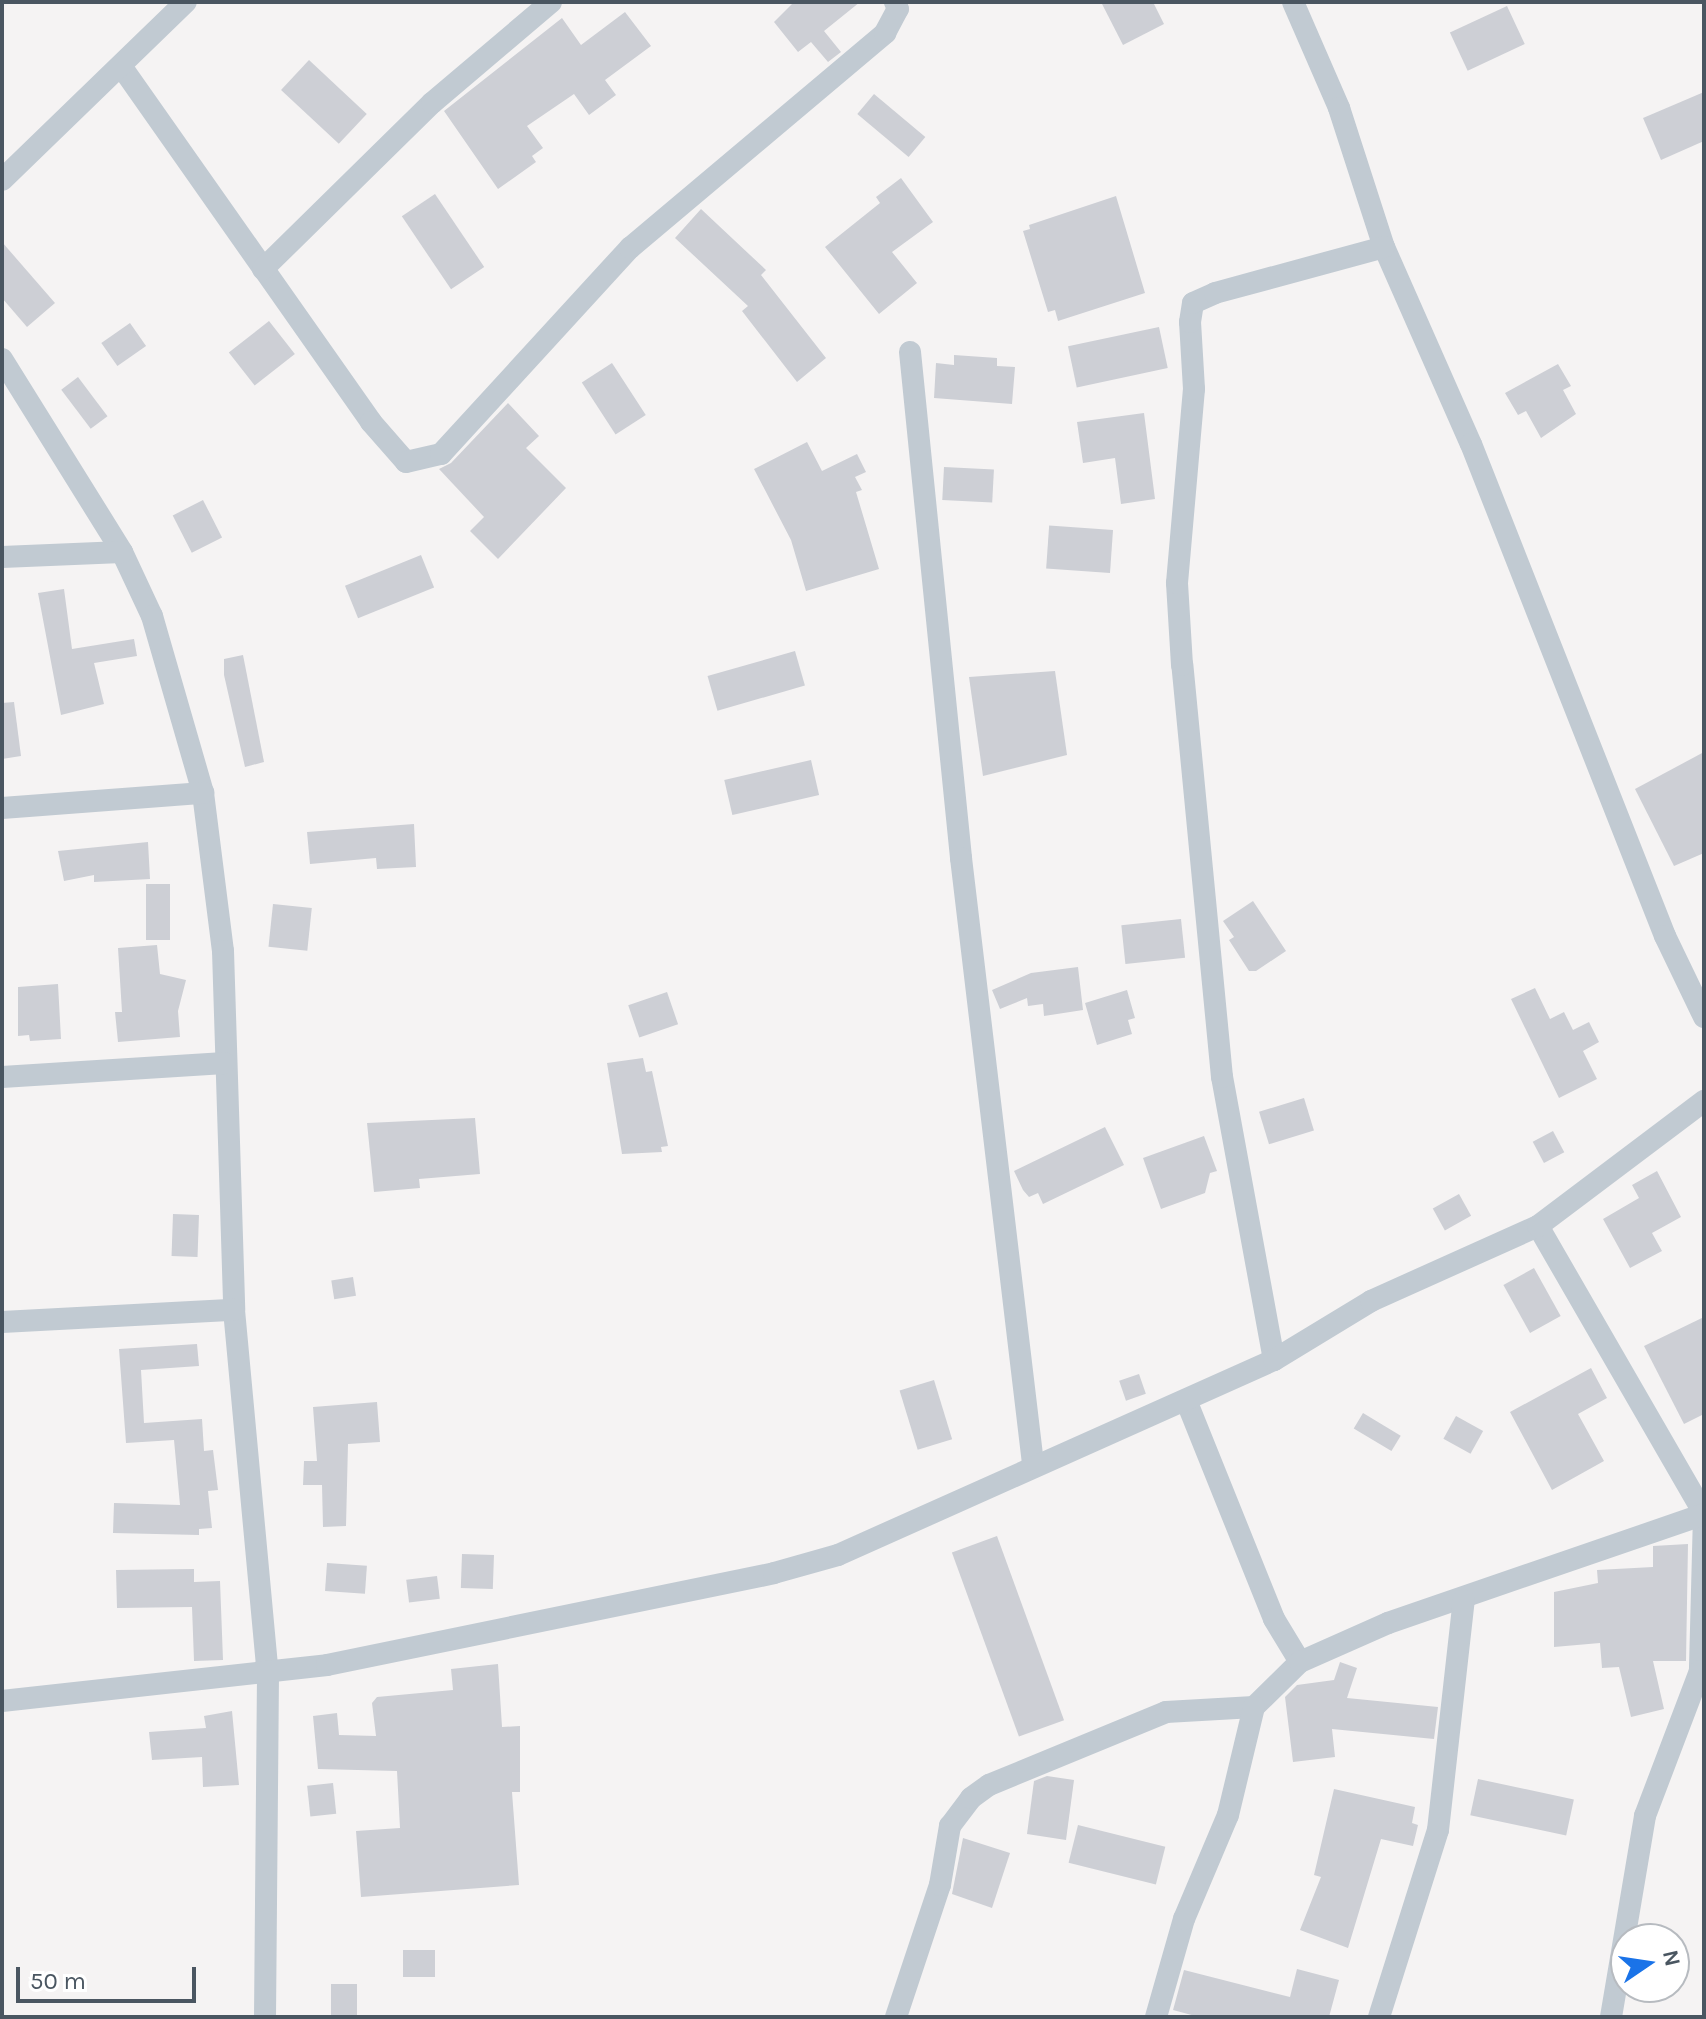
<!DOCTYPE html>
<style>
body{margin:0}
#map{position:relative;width:1706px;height:2019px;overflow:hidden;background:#f5f3f3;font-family:Karla,sans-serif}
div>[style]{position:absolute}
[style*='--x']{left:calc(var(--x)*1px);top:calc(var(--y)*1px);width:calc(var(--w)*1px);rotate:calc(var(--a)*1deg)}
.building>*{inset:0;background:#cdcfd5;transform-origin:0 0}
.minor>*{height:22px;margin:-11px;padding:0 11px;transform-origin:11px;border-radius:11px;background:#c1cad2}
span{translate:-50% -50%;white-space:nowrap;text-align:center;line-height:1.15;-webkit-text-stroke:8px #fff;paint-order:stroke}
.frame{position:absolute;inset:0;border:4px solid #4a5661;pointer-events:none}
.north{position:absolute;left:1610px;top:1923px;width:80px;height:80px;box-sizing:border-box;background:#fff;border:2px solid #b7bbc0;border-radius:50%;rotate:77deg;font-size:22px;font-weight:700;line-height:32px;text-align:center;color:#4a5661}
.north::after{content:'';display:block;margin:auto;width:28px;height:36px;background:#1a73e8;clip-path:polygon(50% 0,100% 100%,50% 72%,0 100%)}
.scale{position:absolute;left:16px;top:1967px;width:180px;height:36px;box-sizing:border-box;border:4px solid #4a5661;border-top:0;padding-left:10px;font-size:24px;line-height:28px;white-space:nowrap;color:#4a5661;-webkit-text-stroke:6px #fff;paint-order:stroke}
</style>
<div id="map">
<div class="building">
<i style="clip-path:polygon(794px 2px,860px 2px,824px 31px,841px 52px,828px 62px,811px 42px,798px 52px,774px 22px)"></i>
<i style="clip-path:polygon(1101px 2px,1153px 2px,1164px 24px,1123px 45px)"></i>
<i style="left:1507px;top:6px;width:42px;height:63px;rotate:65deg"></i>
<i style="clip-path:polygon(625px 12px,651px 46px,605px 80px,616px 95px,589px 115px,574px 94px,527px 126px,543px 148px,532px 156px,536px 162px,498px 189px,444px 111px,562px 18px,581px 45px)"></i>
<i style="left:309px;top:60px;width:79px;height:41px;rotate:43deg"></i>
<i style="clip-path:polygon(1704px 92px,1704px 141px,1661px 160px,1643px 118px)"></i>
<i style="left:874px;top:94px;width:67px;height:26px;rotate:40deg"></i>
<i style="clip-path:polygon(901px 178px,933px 222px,892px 252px,917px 283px,879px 314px,825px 247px,880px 203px,876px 197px)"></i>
<i style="left:435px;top:194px;width:88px;height:40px;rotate:56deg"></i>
<i style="clip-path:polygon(1116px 196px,1145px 293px,1058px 321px,1055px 310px,1048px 312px,1023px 231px,1030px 229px,1029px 225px)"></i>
<i style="clip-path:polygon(701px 209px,766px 270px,761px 275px,826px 358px,797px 382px,742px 311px,748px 306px,675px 238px)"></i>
<i style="clip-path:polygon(2px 242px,55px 303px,27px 327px,2px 298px)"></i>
<i style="left:269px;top:321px;width:42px;height:51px;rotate:52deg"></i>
<i style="left:130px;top:323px;width:28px;height:35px;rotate:55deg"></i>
<i style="left:1159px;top:327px;width:42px;height:93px;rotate:78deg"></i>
<i style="clip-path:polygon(954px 355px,997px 358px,997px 366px,1015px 367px,1012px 404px,934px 398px,936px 363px,954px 365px)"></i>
<i style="left:612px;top:363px;width:62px;height:36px;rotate:57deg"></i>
<i style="clip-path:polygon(1558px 364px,1571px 386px,1563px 390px,1576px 414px,1541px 438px,1526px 411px,1518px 415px,1505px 393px)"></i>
<i style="left:78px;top:377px;width:49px;height:21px;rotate:53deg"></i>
<i style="clip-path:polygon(508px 403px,539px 436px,526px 448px,566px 488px,498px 559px,470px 531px,484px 517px,439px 469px,451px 463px)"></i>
<i style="clip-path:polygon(1144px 413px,1155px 499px,1121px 504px,1115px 458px,1083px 463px,1077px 422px)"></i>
<i style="clip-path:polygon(807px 442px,822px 471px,857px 454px,866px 472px,855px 477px,862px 490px,856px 492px,879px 569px,806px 591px,791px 540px,754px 469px)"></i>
<i style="left:944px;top:467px;width:50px;height:33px;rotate:3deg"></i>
<i style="left:203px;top:500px;width:42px;height:34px;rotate:63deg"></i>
<i style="left:1113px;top:530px;width:43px;height:64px;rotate:94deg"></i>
<i style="left:421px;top:555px;width:35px;height:82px;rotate:68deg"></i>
<i style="clip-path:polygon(64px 589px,72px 649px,134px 639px,137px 656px,94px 663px,104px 704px,61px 715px,38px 593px)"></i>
<i style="left:795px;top:651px;width:36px;height:91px;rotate:74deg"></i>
<i style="clip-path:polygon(243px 655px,264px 762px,245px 767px,224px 675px,224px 659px)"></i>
<i style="clip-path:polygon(1055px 671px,1067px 755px,983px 776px,969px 677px)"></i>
<i style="clip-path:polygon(14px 702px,21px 756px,2px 759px,2px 703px)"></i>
<i style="clip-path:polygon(1704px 752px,1704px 853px,1674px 866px,1635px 789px)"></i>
<i style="left:811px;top:760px;width:36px;height:89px;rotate:77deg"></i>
<i style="clip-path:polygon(414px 824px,416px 867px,377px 869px,376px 858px,310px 864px,307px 832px)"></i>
<i style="clip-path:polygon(148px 842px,150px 879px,94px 882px,94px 875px,64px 881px,58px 851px)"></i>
<i style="left:146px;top:884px;width:24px;height:56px"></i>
<i style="clip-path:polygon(1253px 901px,1286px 951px,1256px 971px,1249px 971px,1229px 940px,1234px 937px,1223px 921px)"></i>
<i style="left:273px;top:904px;width:39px;height:43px;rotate:6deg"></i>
<i style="left:1181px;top:919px;width:39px;height:60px;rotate:84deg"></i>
<i style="clip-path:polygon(157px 945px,160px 974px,186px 980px,178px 1011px,180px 1037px,118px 1042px,115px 1012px,122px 1012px,118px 948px)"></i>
<i style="clip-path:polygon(1078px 967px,1083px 1010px,1044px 1016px,1043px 1004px,1028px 1006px,1027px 998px,1000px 1009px,992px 990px,1031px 973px)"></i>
<i style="clip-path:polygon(58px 984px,61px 1039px,30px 1041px,29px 1035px,18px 1036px,18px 987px)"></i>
<i style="clip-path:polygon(1535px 988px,1550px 1019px,1564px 1012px,1573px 1030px,1589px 1022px,1599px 1042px,1583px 1051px,1597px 1079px,1559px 1098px,1511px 999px)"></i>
<i style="clip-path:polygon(1127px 990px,1135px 1018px,1128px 1020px,1132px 1034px,1097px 1045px,1085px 1003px)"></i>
<i style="left:667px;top:992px;width:34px;height:41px;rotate:71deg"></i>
<i style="clip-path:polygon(643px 1058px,646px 1072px,652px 1071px,668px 1146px,661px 1147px,662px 1152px,622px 1154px,607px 1063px)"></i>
<i style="left:1304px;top:1098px;width:34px;height:47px;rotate:73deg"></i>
<i style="clip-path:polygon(475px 1118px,480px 1174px,419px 1179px,420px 1188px,374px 1192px,367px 1123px)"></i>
<i style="clip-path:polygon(1105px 1127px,1124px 1165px,1043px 1204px,1038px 1193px,1029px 1197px,1023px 1190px,1014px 1171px)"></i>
<i style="left:1553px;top:1131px;width:24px;height:23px;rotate:62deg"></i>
<i style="clip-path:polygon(1204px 1136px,1217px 1171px,1210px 1173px,1205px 1193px,1161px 1209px,1143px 1158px)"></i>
<i style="clip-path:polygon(1657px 1171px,1681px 1217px,1652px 1233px,1662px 1251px,1630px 1268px,1603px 1219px,1639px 1198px,1632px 1185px)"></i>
<i style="left:1459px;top:1194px;width:25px;height:30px;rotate:61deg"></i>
<i style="left:173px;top:1214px;width:26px;height:42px;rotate:2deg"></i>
<i style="left:1534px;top:1268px;width:55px;height:35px;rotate:61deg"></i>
<i style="left:353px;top:1277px;width:19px;height:22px;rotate:81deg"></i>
<i style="clip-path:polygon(1704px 1317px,1704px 1414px,1684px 1424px,1644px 1346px)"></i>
<i style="clip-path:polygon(197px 1344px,199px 1366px,141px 1370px,144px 1423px,202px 1419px,204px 1451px,213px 1450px,218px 1490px,208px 1491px,212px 1528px,199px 1529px,199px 1535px,113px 1533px,114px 1503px,180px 1505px,174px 1440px,126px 1443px,119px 1349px)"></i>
<i style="clip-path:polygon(1591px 1368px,1607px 1398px,1578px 1414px,1604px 1461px,1552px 1490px,1510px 1412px)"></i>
<i style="left:1139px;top:1374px;width:21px;height:21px;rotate:71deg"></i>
<i style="left:934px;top:1380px;width:62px;height:36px;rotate:73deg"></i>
<i style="clip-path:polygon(377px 1402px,380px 1442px,348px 1444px,346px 1526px,323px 1527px,322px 1485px,303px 1485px,304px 1461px,317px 1461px,313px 1407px)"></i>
<i style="left:1363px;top:1413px;width:44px;height:18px;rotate:31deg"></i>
<i style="left:1456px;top:1416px;width:31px;height:26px;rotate:29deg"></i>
<i style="left:997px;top:1536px;width:196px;height:48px;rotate:70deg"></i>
<i style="clip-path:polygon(1688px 1544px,1686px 1661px,1653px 1661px,1664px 1709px,1631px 1717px,1619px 1667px,1602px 1668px,1600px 1643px,1554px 1647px,1554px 1592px,1598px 1583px,1597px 1570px,1653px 1567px,1653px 1546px)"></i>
<i style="left:462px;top:1554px;width:32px;height:34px;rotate:2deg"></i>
<i style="left:327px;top:1563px;width:40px;height:28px;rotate:4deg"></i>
<i style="clip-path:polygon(194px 1569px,194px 1582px,220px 1581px,223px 1660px,194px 1661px,192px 1607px,117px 1608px,116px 1570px)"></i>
<i style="left:437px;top:1576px;width:23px;height:31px;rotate:83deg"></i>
<i style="clip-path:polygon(1340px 1662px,1357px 1668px,1347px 1698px,1438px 1707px,1434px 1739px,1332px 1729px,1335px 1757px,1293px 1762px,1285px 1697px,1297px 1685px,1334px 1680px)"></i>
<i style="clip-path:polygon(498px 1664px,502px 1727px,520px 1726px,520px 1792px,512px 1792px,519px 1885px,361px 1897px,356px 1831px,400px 1828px,397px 1771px,318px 1769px,313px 1716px,337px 1713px,339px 1735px,376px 1736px,372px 1703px,377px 1697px,453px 1690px,451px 1669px)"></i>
<i style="clip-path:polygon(232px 1711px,239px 1785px,203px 1787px,202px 1757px,152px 1760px,149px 1732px,206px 1728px,204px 1716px)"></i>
<i style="clip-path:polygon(1047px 1776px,1074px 1780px,1066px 1840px,1027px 1834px,1034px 1781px)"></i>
<i style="left:1478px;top:1779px;width:98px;height:37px;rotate:12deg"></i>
<i style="left:333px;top:1783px;width:31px;height:26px;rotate:84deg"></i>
<i style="clip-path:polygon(1334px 1789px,1415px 1807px,1412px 1823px,1418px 1825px,1413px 1846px,1381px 1839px,1348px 1948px,1300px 1930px,1321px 1877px,1314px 1875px)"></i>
<i style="left:1078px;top:1825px;width:90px;height:39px;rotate:14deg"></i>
<i style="clip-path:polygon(963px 1838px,1010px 1853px,992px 1908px,952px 1894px)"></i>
<i style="left:403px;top:1950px;width:32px;height:27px"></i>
<i style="clip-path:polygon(1297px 1969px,1339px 1980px,1329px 2017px,1199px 2017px,1173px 2010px,1184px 1970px,1290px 1997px)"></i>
<i style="left:331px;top:1984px;width:26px;height:33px"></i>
</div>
<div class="minor">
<i style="--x:1293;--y:2;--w:116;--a:66.5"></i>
<i style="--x:1339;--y:108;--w:146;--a:72.1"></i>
<i style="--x:1384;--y:247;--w:215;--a:66.2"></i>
<i style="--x:1471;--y:444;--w:529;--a:68.48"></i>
<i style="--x:1665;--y:936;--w:90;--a:64.3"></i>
<i style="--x:121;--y:66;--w:435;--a:54.9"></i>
<i style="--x:371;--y:422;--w:53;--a:48.8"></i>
<i style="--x:406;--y:462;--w:36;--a:-13"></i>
<i style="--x:441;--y:454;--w:280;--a:-47.5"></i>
<i style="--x:630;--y:248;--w:334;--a:-40.1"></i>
<i style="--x:885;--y:33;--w:27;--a:-62"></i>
<i style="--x:898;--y:9;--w:8;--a:-113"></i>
<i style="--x:2;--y:180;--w:256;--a:-44.1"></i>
<i style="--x:263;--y:269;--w:237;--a:-44.5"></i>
<i style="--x:432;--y:103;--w:156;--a:-40.3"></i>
<i style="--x:910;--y:352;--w:509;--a:84.24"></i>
<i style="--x:961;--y:858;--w:610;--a:83.22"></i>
<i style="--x:2;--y:359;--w:227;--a:58.1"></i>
<i style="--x:122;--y:552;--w:71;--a:64.9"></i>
<i style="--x:152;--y:616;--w:184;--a:73.9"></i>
<i style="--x:203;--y:793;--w:159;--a:82.8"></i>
<i style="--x:223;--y:951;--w:359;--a:88.2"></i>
<i style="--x:234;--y:1310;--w:366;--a:84.7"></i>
<i style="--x:268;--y:1674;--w:343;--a:90.5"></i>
<i style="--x:2;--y:557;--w:120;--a:-2.4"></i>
<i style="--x:2;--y:808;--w:202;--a:-4.3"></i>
<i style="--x:2;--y:1077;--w:223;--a:-3.6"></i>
<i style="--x:1538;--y:1226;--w:332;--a:60"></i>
<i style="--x:1704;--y:1514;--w:157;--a:91.5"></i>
<i style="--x:1700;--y:1671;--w:155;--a:110.8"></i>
<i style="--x:1645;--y:1816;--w:204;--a:99.6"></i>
<i style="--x:2;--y:1322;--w:232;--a:-3"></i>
<i style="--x:1274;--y:1360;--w:288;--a:-100.4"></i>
<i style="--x:1222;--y:1077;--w:414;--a:-95.5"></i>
<i style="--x:1182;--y:665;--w:82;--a:-93.5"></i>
<i style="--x:1177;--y:583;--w:195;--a:-85"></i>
<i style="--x:1194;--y:389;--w:67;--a:-93.4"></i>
<i style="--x:1190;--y:322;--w:19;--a:-81"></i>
<i style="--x:1193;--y:303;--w:24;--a:-24"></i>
<i style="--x:1215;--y:293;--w:175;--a:-15.2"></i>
<i style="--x:1186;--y:1400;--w:236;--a:68.1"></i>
<i style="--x:1274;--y:1619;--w:50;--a:58.8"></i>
<i style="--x:2;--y:1701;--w:327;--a:-6.3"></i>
<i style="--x:327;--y:1665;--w:456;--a:-11.6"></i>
<i style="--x:774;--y:1573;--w:66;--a:-15.7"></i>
<i style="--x:838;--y:1555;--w:478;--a:-24.1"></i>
<i style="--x:1274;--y:1360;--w:114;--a:-31.3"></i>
<i style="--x:1371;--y:1301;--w:183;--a:-24.2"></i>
<i style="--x:1538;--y:1226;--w:208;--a:-37"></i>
<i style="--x:896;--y:2017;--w:139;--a:-71.6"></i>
<i style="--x:940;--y:1885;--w:60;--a:-80.4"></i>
<i style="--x:950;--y:1826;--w:35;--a:-53"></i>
<i style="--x:971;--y:1798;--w:22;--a:-36"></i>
<i style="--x:989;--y:1785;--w:191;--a:-22.4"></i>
<i style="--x:1166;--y:1712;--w:88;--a:-3.3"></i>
<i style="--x:1254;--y:1707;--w:64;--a:-44.4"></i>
<i style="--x:1300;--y:1662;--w:96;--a:-23.9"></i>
<i style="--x:1388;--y:1623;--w:334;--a:-19"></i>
<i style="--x:1156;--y:2017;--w:102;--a:-74.1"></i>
<i style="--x:1184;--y:1919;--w:113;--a:-67.1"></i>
<i style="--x:1228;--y:1815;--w:111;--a:-76.5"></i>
<i style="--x:1379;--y:2017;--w:196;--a:-72.5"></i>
<i style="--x:1438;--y:1830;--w:231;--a:-83.6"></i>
</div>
<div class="frame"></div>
<div class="north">N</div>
<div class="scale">50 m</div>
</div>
